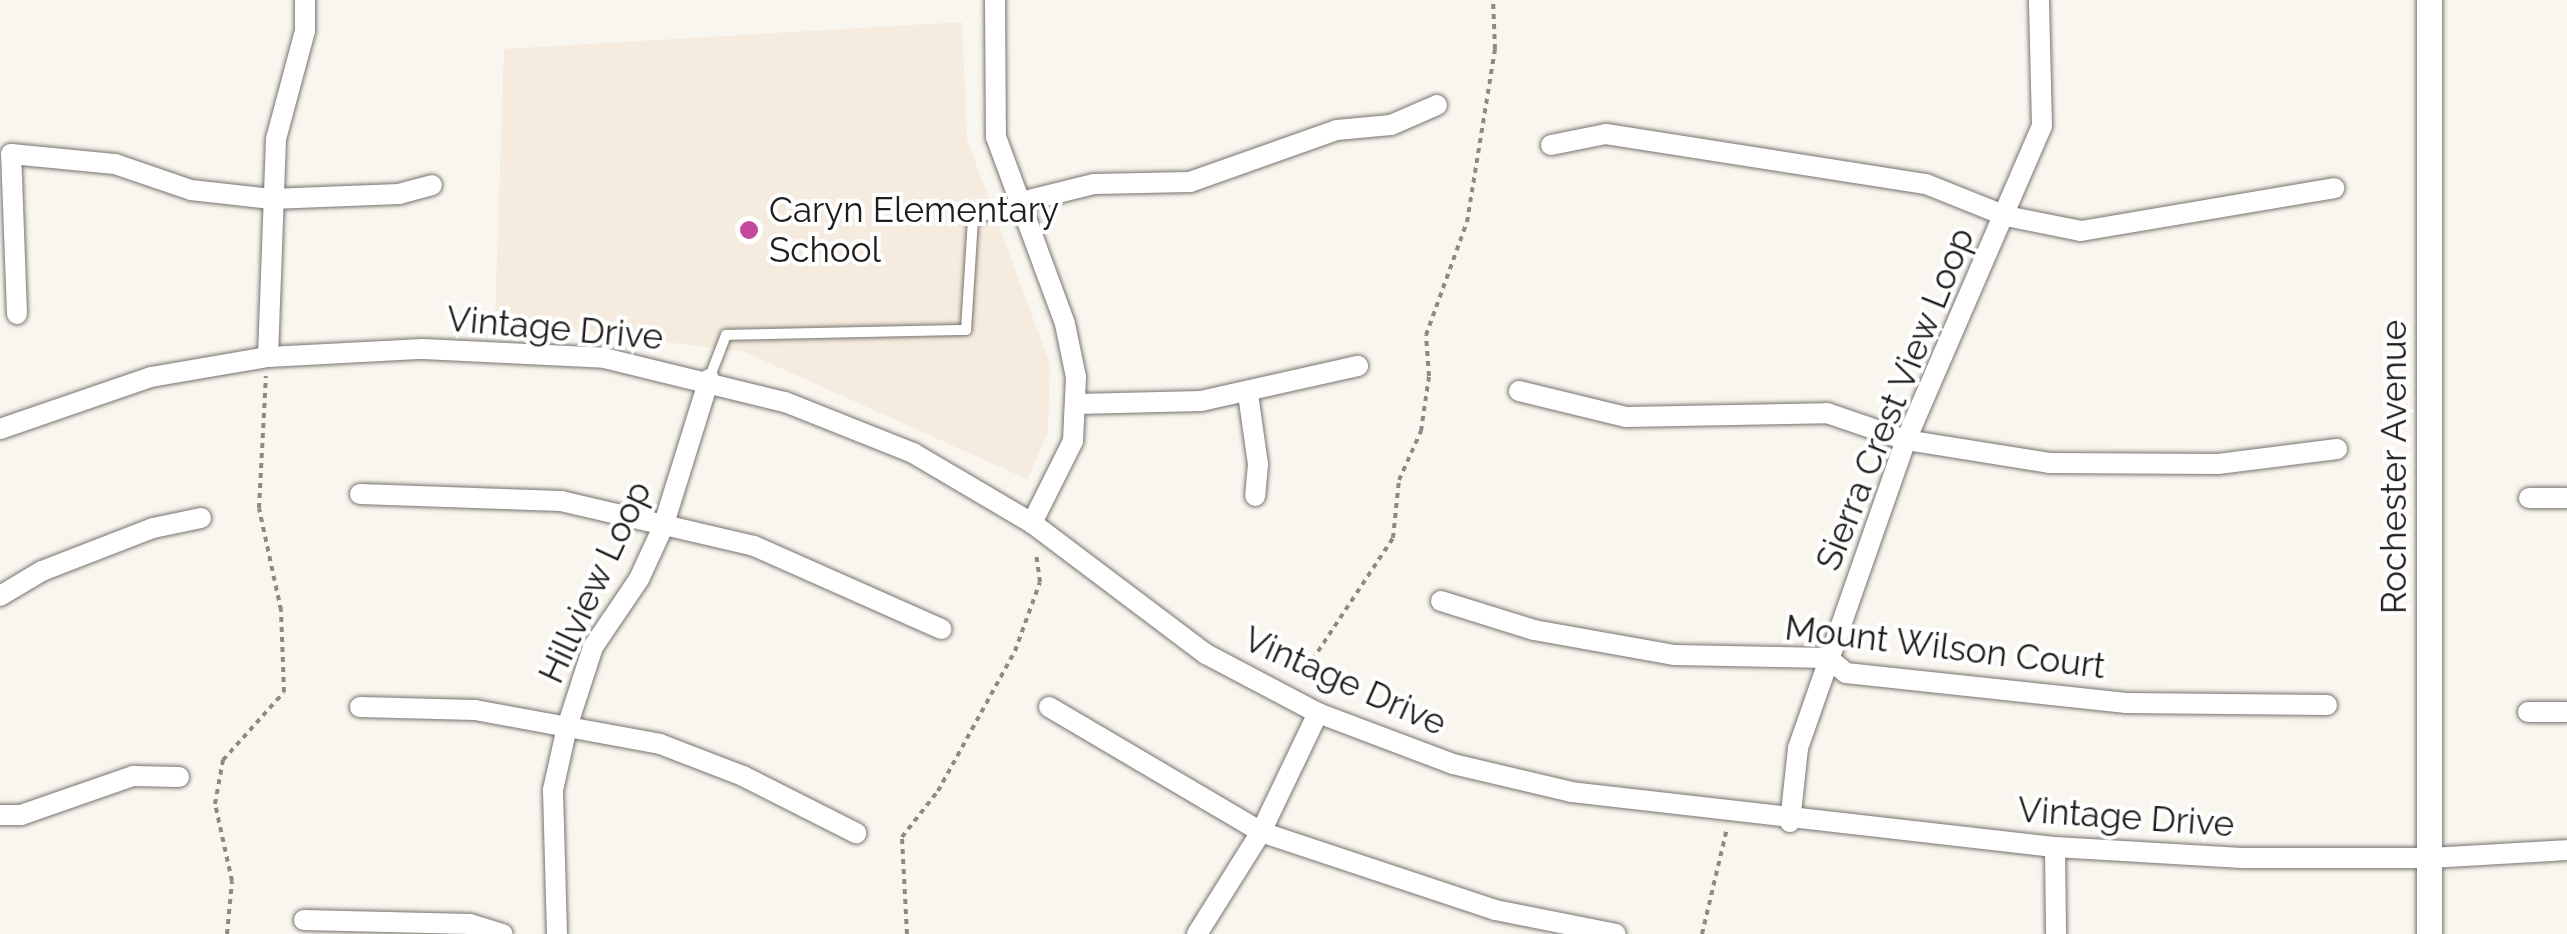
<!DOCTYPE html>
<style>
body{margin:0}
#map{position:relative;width:2567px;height:934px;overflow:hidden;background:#f9f5ef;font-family:Raleway,sans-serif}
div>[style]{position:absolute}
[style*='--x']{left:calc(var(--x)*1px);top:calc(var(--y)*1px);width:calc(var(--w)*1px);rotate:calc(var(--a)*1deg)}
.built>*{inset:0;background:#f5ecdf}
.path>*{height:4px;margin-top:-2px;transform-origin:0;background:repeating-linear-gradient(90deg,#8d8a86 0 5px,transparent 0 10px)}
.roads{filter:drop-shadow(0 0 2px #77736e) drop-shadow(0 0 2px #77736e)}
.service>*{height:10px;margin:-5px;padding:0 5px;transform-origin:5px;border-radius:5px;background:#fff}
.minor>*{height:20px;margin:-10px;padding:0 10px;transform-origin:10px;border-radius:10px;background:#fff}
.tertiary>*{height:25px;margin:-12.5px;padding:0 12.5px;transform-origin:12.5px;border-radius:12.5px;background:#fff}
.dots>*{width:28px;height:28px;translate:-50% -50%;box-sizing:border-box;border:5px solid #fff;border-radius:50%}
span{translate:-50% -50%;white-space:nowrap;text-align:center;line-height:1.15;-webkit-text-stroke:8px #fff;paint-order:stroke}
.poi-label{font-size:35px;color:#201e1c}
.left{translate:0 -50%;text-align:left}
.street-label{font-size:35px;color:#201e1c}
</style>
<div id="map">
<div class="built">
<i style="clip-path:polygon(962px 22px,967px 139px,1050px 364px,1048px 433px,1027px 479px,745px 352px,495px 321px,504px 49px)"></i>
</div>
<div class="path">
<i style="--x:1307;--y:668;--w:156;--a:-56.5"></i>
<i style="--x:1393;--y:538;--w:58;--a:-84.1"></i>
<i style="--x:1399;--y:480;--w:54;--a:-65.8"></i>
<i style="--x:1421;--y:431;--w:56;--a:-81.7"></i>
<i style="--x:1429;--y:376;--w:41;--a:-94.2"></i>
<i style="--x:1426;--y:335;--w:120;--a:-70.1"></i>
<i style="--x:1467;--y:222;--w:175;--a:-80.8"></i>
<i style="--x:1495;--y:49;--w:49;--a:-92.3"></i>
<i style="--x:227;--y:934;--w:53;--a:-84.6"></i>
<i style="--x:232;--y:881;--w:79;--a:-102.4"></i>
<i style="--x:215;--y:804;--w:45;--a:-79.7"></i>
<i style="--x:223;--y:760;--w:91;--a:-48.1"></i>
<i style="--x:284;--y:692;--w:82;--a:-92.1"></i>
<i style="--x:281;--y:610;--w:104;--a:-102.2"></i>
<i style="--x:259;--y:508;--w:132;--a:-87"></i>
<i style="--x:907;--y:934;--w:97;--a:-93"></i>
<i style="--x:902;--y:837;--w:58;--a:-52"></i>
<i style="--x:938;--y:791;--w:160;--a:-61.2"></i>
<i style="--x:1015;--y:651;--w:73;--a:-70.1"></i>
<i style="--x:1040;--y:582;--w:30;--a:-98"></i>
<i style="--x:1702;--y:934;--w:109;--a:-76.7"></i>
</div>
<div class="roads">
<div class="service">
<i style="--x:709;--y:379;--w:47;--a:-68.9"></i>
<i style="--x:726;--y:335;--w:240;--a:-1.2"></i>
<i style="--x:966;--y:330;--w:110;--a:-86.4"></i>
<i style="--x:973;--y:220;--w:50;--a:-21"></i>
</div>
<div class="minor">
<i style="--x:995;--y:0;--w:137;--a:89.6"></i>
<i style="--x:996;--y:137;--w:199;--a:69.7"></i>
<i style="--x:1065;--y:324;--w:54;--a:78.3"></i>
<i style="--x:1076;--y:377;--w:64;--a:92.7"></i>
<i style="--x:1073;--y:441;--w:92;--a:116.6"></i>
<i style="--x:1551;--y:145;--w:56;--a:-11.3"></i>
<i style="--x:1606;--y:134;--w:324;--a:8.9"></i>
<i style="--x:1926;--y:184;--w:86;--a:21.8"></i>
<i style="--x:2006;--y:216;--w:76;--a:11.3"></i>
<i style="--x:2081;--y:231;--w:257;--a:-9.6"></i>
<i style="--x:1021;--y:202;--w:75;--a:-13.9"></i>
<i style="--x:1094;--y:184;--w:96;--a:-1.2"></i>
<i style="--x:1190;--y:182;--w:156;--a:-19.5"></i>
<i style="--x:1337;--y:130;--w:54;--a:-5.3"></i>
<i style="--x:1391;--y:125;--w:50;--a:-23.5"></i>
<i style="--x:17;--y:314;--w:160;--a:-92.1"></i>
<i style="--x:11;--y:154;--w:104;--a:5.5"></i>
<i style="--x:115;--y:164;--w:80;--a:18.9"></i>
<i style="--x:191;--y:190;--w:81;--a:6.4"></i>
<i style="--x:271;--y:199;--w:128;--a:-2.2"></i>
<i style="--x:399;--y:194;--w:34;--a:-15"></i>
<i style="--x:268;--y:357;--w:218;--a:-87.9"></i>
<i style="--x:276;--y:139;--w:112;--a:-75"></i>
<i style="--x:305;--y:31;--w:31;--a:-90"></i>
<i style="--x:1519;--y:391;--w:110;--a:13.7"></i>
<i style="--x:1626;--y:417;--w:201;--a:-1.1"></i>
<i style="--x:1827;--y:413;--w:83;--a:18.9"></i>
<i style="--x:1906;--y:440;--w:145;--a:9.1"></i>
<i style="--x:2049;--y:463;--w:169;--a:0.3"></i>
<i style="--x:2218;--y:464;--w:120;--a:-7.2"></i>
<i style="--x:1248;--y:394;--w:71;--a:81.9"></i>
<i style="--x:1258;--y:464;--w:32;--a:95"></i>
<i style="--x:1077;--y:404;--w:124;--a:-1.4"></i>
<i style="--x:1201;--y:401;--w:161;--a:-12.6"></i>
<i style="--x:0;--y:429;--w:160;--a:-19"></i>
<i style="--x:151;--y:377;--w:119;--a:-9.7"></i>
<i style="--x:268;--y:357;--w:155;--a:-3"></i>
<i style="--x:423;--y:349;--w:181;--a:2.8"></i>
<i style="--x:604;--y:358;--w:186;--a:13.7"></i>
<i style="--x:785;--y:402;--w:138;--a:21.7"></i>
<i style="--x:913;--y:453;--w:138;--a:30.5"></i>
<i style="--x:1032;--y:523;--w:218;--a:37"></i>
<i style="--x:1206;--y:654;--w:127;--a:27.8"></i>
<i style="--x:1318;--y:713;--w:144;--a:20.7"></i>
<i style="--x:1453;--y:764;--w:121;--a:13.3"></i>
<i style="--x:1571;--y:792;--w:487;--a:6.5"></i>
<i style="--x:2055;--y:847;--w:187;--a:3.4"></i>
<i style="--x:2242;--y:858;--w:188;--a:0"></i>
<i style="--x:2430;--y:858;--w:137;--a:-3.3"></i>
<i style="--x:360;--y:494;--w:201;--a:2"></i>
<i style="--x:561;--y:501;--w:198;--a:13.1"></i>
<i style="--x:754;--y:546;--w:205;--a:23.9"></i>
<i style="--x:2529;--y:498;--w:38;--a:0"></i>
<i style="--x:0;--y:596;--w:49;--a:-30.8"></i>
<i style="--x:42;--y:571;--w:119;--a:-21.2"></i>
<i style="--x:153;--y:528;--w:49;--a:-11.8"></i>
<i style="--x:1441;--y:601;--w:97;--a:17.3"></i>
<i style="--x:1534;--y:630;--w:143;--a:10.1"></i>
<i style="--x:1675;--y:655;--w:153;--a:1.1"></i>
<i style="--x:1828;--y:658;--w:23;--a:40"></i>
<i style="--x:1846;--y:673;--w:282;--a:6.1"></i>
<i style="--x:2126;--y:703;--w:201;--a:0.6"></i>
<i style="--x:360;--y:707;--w:115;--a:1.5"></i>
<i style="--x:475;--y:710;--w:188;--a:10.4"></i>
<i style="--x:660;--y:744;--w:89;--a:21.1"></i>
<i style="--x:743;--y:776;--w:127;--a:26.8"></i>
<i style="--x:1049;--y:707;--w:246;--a:30.5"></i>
<i style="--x:1261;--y:832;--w:247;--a:18.4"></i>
<i style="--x:1495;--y:910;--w:123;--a:11.2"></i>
<i style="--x:2528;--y:712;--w:39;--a:0"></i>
<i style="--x:0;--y:815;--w:21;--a:0"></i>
<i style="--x:21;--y:815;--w:119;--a:-19.2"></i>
<i style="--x:133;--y:776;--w:46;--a:1.2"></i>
<i style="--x:1790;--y:822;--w:74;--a:-83.8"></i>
<i style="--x:1798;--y:748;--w:326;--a:-70.7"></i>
<i style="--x:1906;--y:440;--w:342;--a:-66.6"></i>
<i style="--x:2042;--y:126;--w:126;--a:-91.4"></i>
<i style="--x:2055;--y:847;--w:87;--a:89.3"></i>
<i style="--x:304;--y:920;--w:166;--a:1.4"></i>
<i style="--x:470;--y:924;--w:34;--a:17"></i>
<i style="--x:557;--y:934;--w:144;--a:-91.6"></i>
<i style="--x:553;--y:790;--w:65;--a:-77.5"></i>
<i style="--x:567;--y:727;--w:84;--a:-72"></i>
<i style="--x:593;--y:647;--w:82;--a:-55.9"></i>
<i style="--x:639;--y:579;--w:57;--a:-65.2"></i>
<i style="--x:663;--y:527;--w:155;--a:-72.7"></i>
<i style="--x:1197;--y:934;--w:120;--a:-57.9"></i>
<i style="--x:1261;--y:832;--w:132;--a:-64.4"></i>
</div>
<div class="tertiary">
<i style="--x:2429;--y:934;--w:934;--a:-90"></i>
</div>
</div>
<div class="dots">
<i style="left:749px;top:230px;background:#c5499a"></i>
</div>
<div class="poi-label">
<span class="left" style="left:769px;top:230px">Caryn Elementary<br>School</span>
</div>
<div class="street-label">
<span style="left:555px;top:328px;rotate:5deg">Vintage Drive</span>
<span style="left:1895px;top:399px;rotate:-68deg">Sierra Crest View Loop</span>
<span style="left:2394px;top:467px;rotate:-90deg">Rochester Avenue</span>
<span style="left:595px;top:582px;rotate:-65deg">Hillview Loop</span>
<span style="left:1945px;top:647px;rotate:7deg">Mount Wilson Court</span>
<span style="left:1345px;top:681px;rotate:24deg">Vintage Drive</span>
<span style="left:2126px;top:817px;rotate:4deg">Vintage Drive</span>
</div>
</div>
